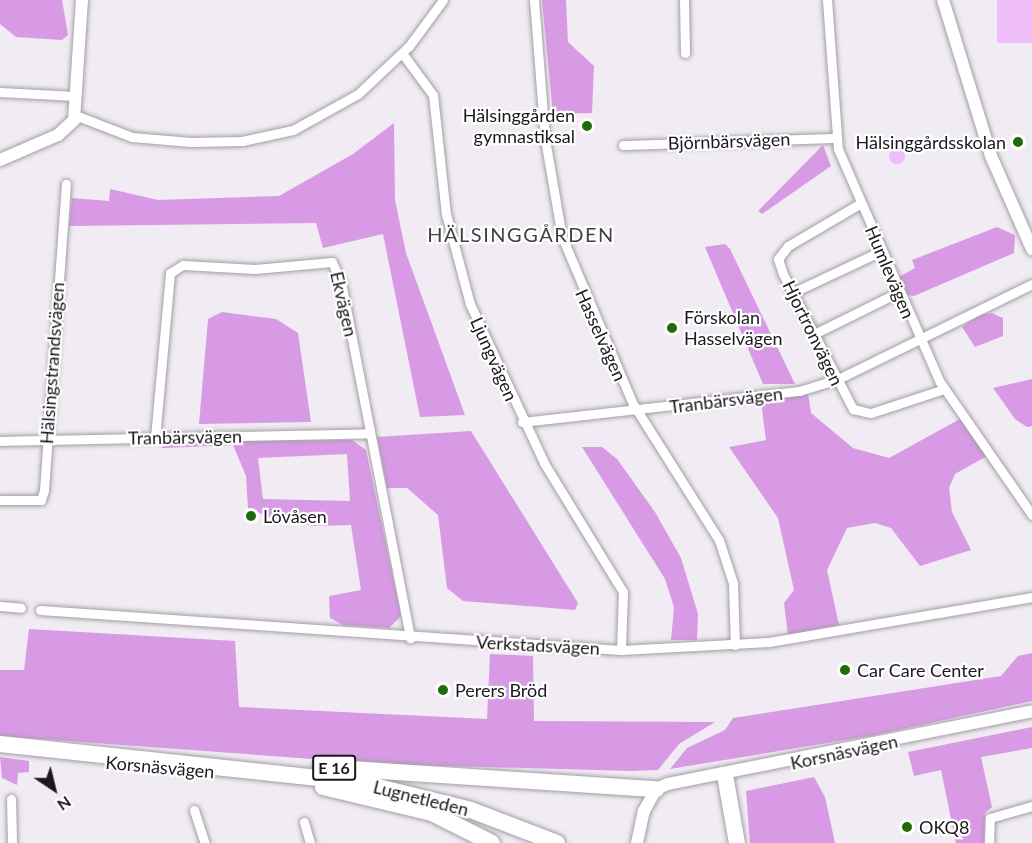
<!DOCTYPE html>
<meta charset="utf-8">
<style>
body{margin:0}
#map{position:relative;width:1032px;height:843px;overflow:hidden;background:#f1ebf3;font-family:Lato,sans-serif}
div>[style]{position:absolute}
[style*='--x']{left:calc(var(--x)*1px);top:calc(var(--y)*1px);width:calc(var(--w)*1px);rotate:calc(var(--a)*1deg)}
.green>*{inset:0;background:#efbdfa;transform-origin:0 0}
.round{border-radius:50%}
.forest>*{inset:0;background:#d89ae5}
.roads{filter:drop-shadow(0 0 2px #a39ea5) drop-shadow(0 0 2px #a39ea5)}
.street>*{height:9px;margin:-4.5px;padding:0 4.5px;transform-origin:4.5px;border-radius:4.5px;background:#fff}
.secondary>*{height:12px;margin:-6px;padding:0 6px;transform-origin:6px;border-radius:6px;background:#fff}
.highway>*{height:16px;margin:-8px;padding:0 8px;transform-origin:8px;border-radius:8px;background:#fff}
.dots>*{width:16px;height:16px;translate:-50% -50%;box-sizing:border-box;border:3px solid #fff;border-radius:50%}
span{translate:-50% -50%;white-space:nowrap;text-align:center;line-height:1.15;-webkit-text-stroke:4.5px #fff;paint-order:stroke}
.shield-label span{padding:2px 4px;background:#fff;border:2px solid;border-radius:4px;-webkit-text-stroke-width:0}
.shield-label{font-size:16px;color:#1b191b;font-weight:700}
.poi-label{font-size:18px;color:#1b191b}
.right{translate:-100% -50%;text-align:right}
.left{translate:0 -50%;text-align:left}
.street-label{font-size:18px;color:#1b191b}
.neighbourhood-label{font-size:20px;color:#443f45;letter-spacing:1.5px}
.north{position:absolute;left:24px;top:759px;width:60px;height:60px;-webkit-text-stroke:4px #fff;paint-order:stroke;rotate:145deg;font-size:16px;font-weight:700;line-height:24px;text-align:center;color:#1b191b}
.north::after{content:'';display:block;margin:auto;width:21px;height:27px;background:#1b191b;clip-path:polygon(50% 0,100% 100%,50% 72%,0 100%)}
</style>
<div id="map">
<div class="green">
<i style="left:997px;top:0;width:35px;height:43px"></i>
<i class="round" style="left:889px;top:148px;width:16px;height:16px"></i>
</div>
<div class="forest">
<i style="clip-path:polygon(0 0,62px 0,68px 35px,62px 40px,16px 37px,0 24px)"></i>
<i style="clip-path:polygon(542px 0,566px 0,568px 42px,594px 66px,592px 113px,553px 114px)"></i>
<i style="clip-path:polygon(394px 123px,395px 200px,406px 253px,465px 415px,420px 417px,383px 234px,323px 248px,316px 223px,69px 226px,72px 198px,109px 201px,110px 189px,158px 200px,279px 196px,353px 154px)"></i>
<i style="clip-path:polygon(823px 145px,831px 166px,762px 214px,758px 211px)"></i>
<i style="clip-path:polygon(997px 227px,1015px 235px,1014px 253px,914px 296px,903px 294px,895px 279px,915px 268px,912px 260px)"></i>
<i style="clip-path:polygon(725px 244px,730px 249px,795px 384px,763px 384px,705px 247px)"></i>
<i style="clip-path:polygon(222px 312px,276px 319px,298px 333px,311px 422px,199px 424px,208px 319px)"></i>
<i style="clip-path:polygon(992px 313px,1003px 318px,1003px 336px,975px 347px,962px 327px,979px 315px)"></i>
<i style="clip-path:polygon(1032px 379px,1032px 426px,1027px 427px,1015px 419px,993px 388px)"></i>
<i style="clip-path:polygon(808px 393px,811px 413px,853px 448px,889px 458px,960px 419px,987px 456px,955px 474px,949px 488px,952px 512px,971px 550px,920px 566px,891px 528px,875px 523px,847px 528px,827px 570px,839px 625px,788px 635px,784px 603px,794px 590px,778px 518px,729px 447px,766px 440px,761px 402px)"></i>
<i style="clip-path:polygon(471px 431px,578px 603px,575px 610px,463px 601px,447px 588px,438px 515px,407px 488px,387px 488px,377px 437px)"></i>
<i style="clip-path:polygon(evenodd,352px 440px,366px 450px,401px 616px,389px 628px,343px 625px,330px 618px,329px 596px,361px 590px,351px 525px,314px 526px,271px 518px,248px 508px,246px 476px,233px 445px,162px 448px,161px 441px,352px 440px,347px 454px,350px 501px,263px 499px,258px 458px,347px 454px)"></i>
<i style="clip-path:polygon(582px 447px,602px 447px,617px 459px,655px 512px,681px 558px,698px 614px,697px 640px,671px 640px,674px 607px,665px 579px)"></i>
<i style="clip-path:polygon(29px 629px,235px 641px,239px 707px,487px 719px,490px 654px,533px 656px,534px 721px,715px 722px,679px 744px,658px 770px,629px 771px,381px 764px,0 736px,0 670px,24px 670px)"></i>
<i style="clip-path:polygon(1032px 653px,1032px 701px,875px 735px,670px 769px,687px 748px,725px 730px,733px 718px,1001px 676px,1018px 656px)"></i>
<i style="clip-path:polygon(1032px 727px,1032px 748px,981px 757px,992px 807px,985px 813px,984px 843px,956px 843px,941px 770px,914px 776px,908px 752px)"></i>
<i style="clip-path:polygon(0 757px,29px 761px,29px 772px,18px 773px,17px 785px,2px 778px)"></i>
<i style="clip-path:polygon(814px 777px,825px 797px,835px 843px,750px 843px,746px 791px)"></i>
</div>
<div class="roads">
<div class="street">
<i style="--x:534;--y:0;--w:139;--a:85.5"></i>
<i style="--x:545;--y:139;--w:99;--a:80.2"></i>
<i style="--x:562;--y:237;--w:181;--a:67"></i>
<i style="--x:633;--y:404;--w:161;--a:57.7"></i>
<i style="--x:719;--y:540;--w:45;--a:72"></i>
<i style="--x:733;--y:583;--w:62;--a:88.2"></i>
<i style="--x:684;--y:0;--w:53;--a:88.9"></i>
<i style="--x:827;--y:0;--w:149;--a:85.8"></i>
<i style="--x:838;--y:149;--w:254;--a:66.4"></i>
<i style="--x:940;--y:382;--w:162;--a:55.3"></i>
<i style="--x:402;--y:53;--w:52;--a:53.6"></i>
<i style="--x:433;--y:95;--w:120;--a:83.8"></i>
<i style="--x:446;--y:214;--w:93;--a:75.1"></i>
<i style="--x:470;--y:304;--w:175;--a:65"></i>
<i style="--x:544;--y:463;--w:151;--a:58.5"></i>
<i style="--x:623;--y:592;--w:58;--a:92"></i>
<i style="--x:0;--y:92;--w:75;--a:3.1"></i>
<i style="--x:75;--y:115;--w:61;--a:21.1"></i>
<i style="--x:132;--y:137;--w:59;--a:4.8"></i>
<i style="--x:191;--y:142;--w:51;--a:-1.1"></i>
<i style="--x:242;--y:141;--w:52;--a:-12.2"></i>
<i style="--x:293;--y:130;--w:74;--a:-29"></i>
<i style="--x:358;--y:94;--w:70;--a:-43.3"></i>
<i style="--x:409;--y:46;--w:57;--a:-53.5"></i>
<i style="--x:623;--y:145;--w:212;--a:-1.9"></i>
<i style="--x:861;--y:203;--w:85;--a:149.5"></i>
<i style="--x:788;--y:246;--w:16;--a:128"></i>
<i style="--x:778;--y:259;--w:16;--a:72"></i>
<i style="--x:783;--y:274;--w:152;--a:62.6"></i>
<i style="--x:853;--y:409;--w:18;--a:13"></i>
<i style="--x:871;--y:413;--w:77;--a:-18.2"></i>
<i style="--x:794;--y:292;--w:96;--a:-25.2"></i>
<i style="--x:814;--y:334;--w:93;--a:-26.3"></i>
<i style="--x:522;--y:422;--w:279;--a:-6.4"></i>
<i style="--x:799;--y:391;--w:39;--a:-17"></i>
<i style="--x:836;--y:380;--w:218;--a:-26.1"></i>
<i style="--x:155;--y:438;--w:166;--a:-84.8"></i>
<i style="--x:170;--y:273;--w:15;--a:-32"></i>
<i style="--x:183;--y:265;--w:72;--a:3.2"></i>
<i style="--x:255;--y:269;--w:77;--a:-5.2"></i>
<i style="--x:332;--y:262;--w:22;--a:66"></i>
<i style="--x:341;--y:282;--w:363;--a:79"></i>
<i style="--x:0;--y:441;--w:370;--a:-1.2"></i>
<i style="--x:0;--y:500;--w:41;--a:0"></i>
<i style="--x:41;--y:500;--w:10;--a:-73"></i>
<i style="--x:44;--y:490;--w:307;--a:-85.9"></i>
<i style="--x:0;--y:606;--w:21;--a:5"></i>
<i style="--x:40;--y:610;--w:582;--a:3.94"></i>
<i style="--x:621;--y:650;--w:148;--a:-3.1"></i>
<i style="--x:769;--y:642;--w:267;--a:-9.7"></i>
<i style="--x:11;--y:799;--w:44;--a:88.7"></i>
<i style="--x:194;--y:810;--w:35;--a:72"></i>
<i style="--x:304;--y:822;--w:22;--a:74"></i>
<i style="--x:989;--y:843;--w:25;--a:-88"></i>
<i style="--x:990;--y:818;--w:44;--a:-15.9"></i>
</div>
<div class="secondary">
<i style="--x:943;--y:0;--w:163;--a:72.9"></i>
<i style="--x:991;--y:156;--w:102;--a:66.2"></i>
<i style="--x:0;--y:160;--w:63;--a:-23.3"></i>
<i style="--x:58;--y:135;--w:22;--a:-43"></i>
<i style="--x:74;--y:120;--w:120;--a:-86.2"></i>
<i style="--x:637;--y:843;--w:33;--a:-78"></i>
<i style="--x:644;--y:811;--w:25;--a:-61"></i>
<i style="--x:656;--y:789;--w:13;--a:-23"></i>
<i style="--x:668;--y:784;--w:371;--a:-11.3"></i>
</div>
<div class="highway">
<i style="--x:0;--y:744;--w:360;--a:6.1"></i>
<i style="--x:358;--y:782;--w:116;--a:13.9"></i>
<i style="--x:471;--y:810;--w:92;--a:21"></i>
<i style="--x:321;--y:767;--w:336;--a:3.8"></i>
<i style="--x:725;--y:775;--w:69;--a:80"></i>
<i style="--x:323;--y:787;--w:112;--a:13.4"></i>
<i style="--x:432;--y:813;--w:67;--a:26.6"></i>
</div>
</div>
<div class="dots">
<i style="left:587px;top:126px;background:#206b0a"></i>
<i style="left:1018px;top:142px;background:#206b0a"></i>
<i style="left:672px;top:328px;background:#206b0a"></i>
<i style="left:251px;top:516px;background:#206b0a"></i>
<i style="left:845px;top:670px;background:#206b0a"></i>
<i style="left:443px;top:690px;background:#206b0a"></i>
<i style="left:907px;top:827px;background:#206b0a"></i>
</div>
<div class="shield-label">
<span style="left:334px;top:768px">E 16</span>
</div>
<div class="poi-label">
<span class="right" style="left:575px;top:126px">Hälsinggården<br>gymnastiksal</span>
<span class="right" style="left:1006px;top:142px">Hälsinggårdsskolan</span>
<span class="left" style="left:684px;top:328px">Förskolan<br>Hasselvägen</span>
<span class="left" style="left:263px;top:516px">Lövåsen</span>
<span class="left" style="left:857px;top:670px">Car Care Center</span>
<span class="left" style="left:455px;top:690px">Perers Bröd</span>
<span class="left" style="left:919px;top:827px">OKQ8</span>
</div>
<div class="street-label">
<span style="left:729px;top:141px;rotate:-2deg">Björnbärsvägen</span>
<span style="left:890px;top:272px;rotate:67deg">Humlevägen</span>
<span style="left:344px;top:304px;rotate:77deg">Ekvägen</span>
<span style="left:813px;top:333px;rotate:64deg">Hjortronvägen</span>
<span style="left:601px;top:335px;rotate:66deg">Hasselvägen</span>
<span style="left:494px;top:359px;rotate:66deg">Ljungvägen</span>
<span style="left:52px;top:363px;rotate:-86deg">Hälsingstrandsvägen</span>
<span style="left:726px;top:400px;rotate:-7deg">Tranbärsvägen</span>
<span style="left:185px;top:437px;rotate:-1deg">Tranbärsvägen</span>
<span style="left:538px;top:645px;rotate:3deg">Verkstadsvägen</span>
<span style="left:844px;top:752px;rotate:-12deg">Korsnäsvägen</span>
<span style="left:160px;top:767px;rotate:5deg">Korsnäsvägen</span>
<span style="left:421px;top:798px;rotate:14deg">Lugnetleden</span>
</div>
<div class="neighbourhood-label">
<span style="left:521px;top:234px">HÄLSINGGÅRDEN</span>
</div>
<div class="north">N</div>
</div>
